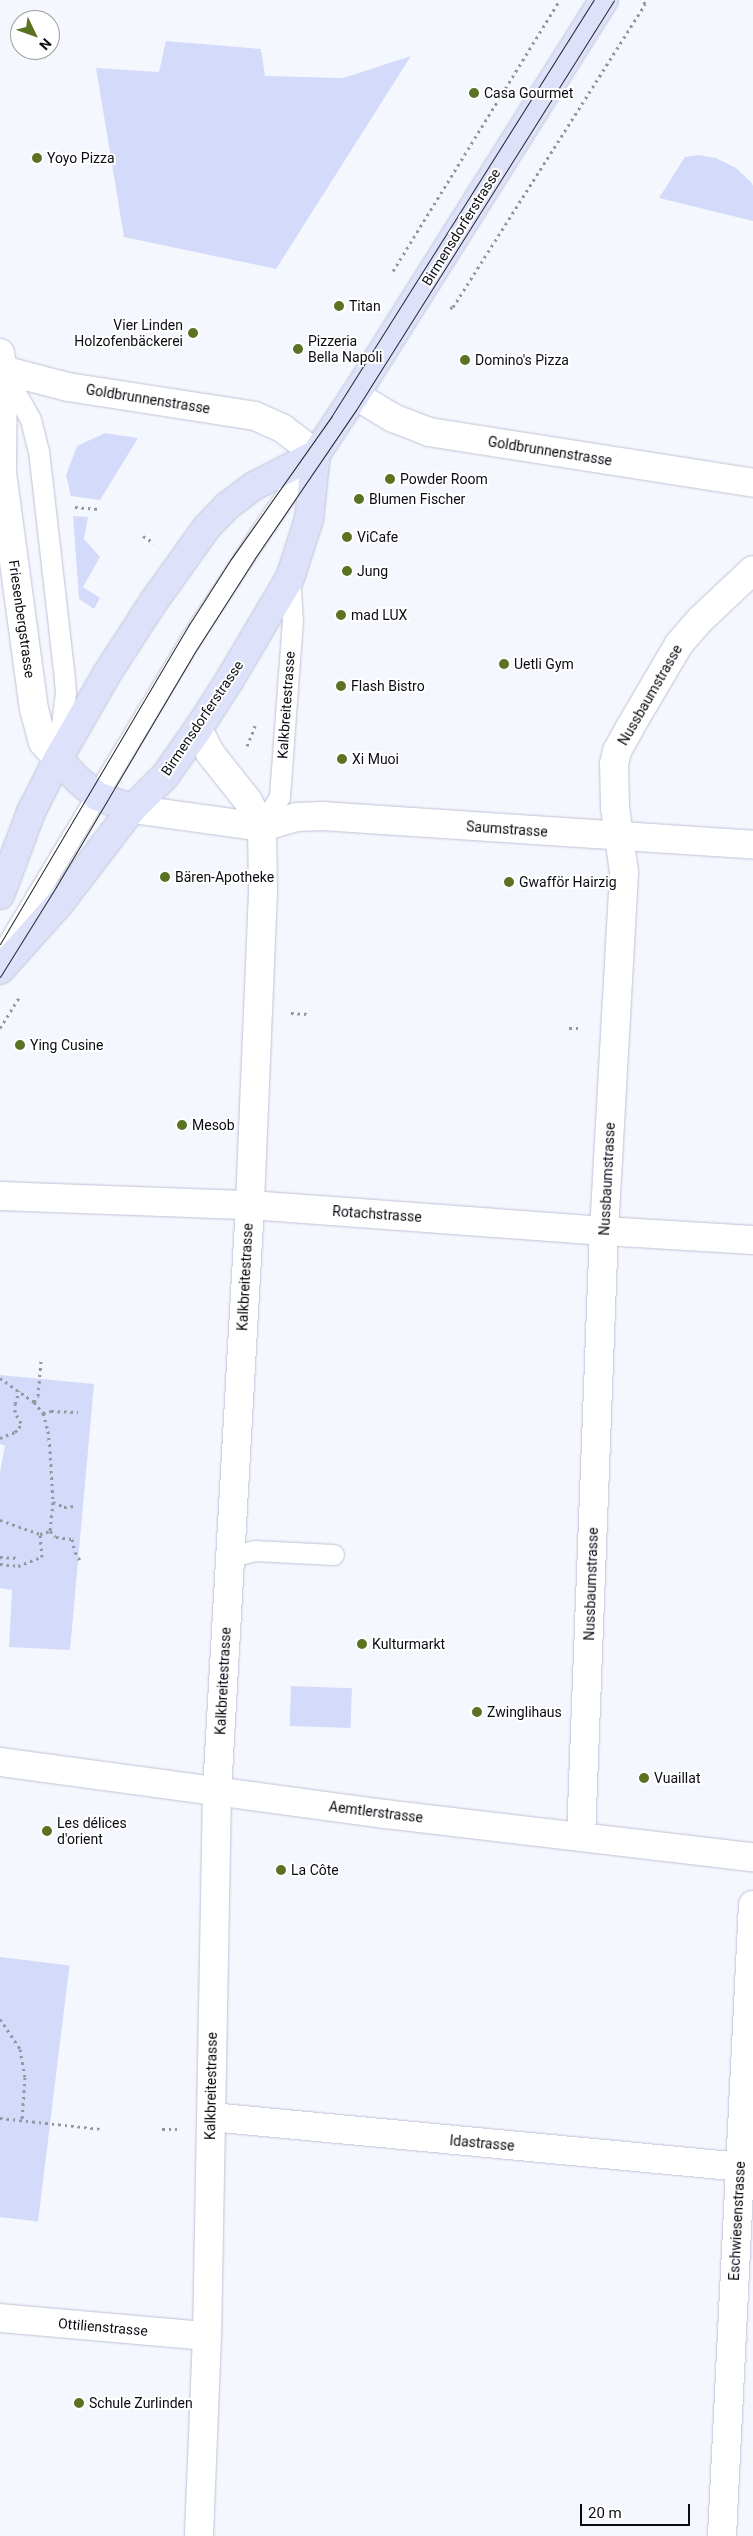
<!DOCTYPE html>
<meta charset="utf-8">
<style>
body{margin:0}
#map{position:relative;width:753px;height:2536px;overflow:hidden;background:#f5f7ff;font-family:Roboto,sans-serif}
div>[style]{position:absolute}
[style*='--x']{left:calc(var(--x)*1px);top:calc(var(--y)*1px);width:calc(var(--w)*1px);rotate:calc(var(--a)*1deg)}
.green>*{inset:0;background:#d4dbfa;transform-origin:0 0}
.path>*{height:3px;margin-top:-1.5px;transform-origin:0;background:repeating-linear-gradient(90deg,#95979e 0 2.5px,transparent 0 6.5px)}
.roads{filter:drop-shadow(0 0 1px #bec2d4) drop-shadow(0 0 1px #bec2d4)}
.service>*{height:20px;margin:-10px;padding:0 10px;transform-origin:10px;border-radius:10px;background:#fff}
.minor>*{height:28px;margin:-14px;padding:0 14px;transform-origin:14px;border-radius:14px;background:#fff}
.tertiary>*{height:28px;margin:-14px;padding:0 14px;transform-origin:14px;border-radius:14px;background:#fff}
.secondary>*{height:28px;margin:-14px;padding:0 14px;transform-origin:14px;border-radius:14px;background:#dde2fa}
.tram>*{height:1px;margin:-0.5px;padding:0 0.5px;transform-origin:0.5px;border-radius:0.5px;background:#23242a}
.dots>*{width:14px;height:14px;translate:-50% -50%;box-sizing:border-box;border:2px solid #fff;border-radius:50%}
span{translate:-50% -50%;white-space:nowrap;text-align:center;line-height:1.15;-webkit-text-stroke:4px #fff;paint-order:stroke}
.poi-label{font-size:14px;color:#0b0c12}
.left{translate:0 -50%;text-align:left}
.right{translate:-100% -50%;text-align:right}
.street-label{font-size:14px;color:#0b0c12}
.north{position:absolute;left:10px;top:10px;width:50px;height:50px;box-sizing:border-box;background:#fff;border:1px solid #9d9ea0;border-radius:50%;rotate:132deg;font-size:14px;font-weight:700;line-height:20px;text-align:center;color:#0b0c12}
.north::after{content:'';display:block;margin:auto;width:18px;height:22px;background:#5b7223;clip-path:polygon(50% 0,100% 100%,50% 72%,0 100%)}
.scale{position:absolute;left:580px;top:2504px;width:110px;height:22px;box-sizing:border-box;border:2px solid #0b0c12;border-top:0;padding-left:6px;font-size:15px;line-height:18px;white-space:nowrap;color:#0b0c12;-webkit-text-stroke:4px #fff;paint-order:stroke}
</style>
<div id="map">
<div class="green">
<i style="clip-path:polygon(166px 41px,261px 49px,265px 76px,343px 78px,411px 56px,276px 269px,124px 237px,96px 68px,159px 72px)"></i>
<i style="clip-path:polygon(699px 155px,716px 158px,736px 168px,751px 182px,753px 186px,753px 221px,659px 198px,685px 157px)"></i>
<i style="clip-path:polygon(105px 433px,138px 438px,100px 500px,71px 496px,66px 475px,77px 446px)"></i>
<i style="clip-path:polygon(73px 516px,88px 517px,84px 539px,100px 557px,83px 587px,100px 598px,94px 609px,79px 599px)"></i>
<i style="clip-path:polygon(0 1375px,94px 1384px,70px 1650px,9px 1647px,12px 1590px,0 1588px,0 1472px,5px 1446px,0 1444px)"></i>
<i style="left:291px;top:1686px;width:61px;height:40px;rotate:2deg"></i>
<i style="left:0;top:1957px;width:70px;height:258px;rotate:7deg"></i>
</div>
<div class="path">
<i style="--x:393;--y:271;--w:318;--a:-58.4"></i>
<i style="--x:450;--y:308;--w:3;--a:-18"></i>
<i style="--x:453;--y:307;--w:359;--a:-57.6"></i>
<i style="--x:645;--y:4;--w:4;--a:-117"></i>
<i style="--x:75;--y:507;--w:24;--a:5"></i>
<i style="--x:143;--y:536;--w:13;--a:32"></i>
<i style="--x:247;--y:746;--w:22;--a:-68"></i>
<i style="--x:291;--y:1013;--w:17;--a:3"></i>
<i style="--x:0;--y:1028;--w:36;--a:-58"></i>
<i style="--x:569;--y:1028;--w:13;--a:0"></i>
<i style="--x:0;--y:1378;--w:42;--a:35.2"></i>
<i style="--x:34;--y:1402;--w:14;--a:51"></i>
<i style="--x:43;--y:1413;--w:19;--a:74"></i>
<i style="--x:48;--y:1431;--w:20;--a:84"></i>
<i style="--x:50;--y:1451;--w:51;--a:86.6"></i>
<i style="--x:53;--y:1502;--w:29;--a:96"></i>
<i style="--x:50;--y:1531;--w:8;--a:45"></i>
<i style="--x:56;--y:1537;--w:16;--a:7"></i>
<i style="--x:72;--y:1539;--w:13;--a:77"></i>
<i style="--x:75;--y:1552;--w:9;--a:58"></i>
<i style="--x:34;--y:1402;--w:7;--a:-56"></i>
<i style="--x:38;--y:1396;--w:37;--a:-85"></i>
<i style="--x:43;--y:1413;--w:8;--a:-14"></i>
<i style="--x:51;--y:1411;--w:27;--a:2"></i>
<i style="--x:0;--y:1438;--w:16;--a:-22"></i>
<i style="--x:15;--y:1432;--w:6;--a:-45"></i>
<i style="--x:19;--y:1428;--w:5;--a:-68"></i>
<i style="--x:21;--y:1423;--w:13;--a:-119"></i>
<i style="--x:15;--y:1412;--w:8;--a:-90"></i>
<i style="--x:15;--y:1404;--w:14;--a:-73"></i>
<i style="--x:53;--y:1502;--w:12;--a:24"></i>
<i style="--x:64;--y:1507;--w:12;--a:-5"></i>
<i style="--x:0;--y:1520;--w:42;--a:19.3"></i>
<i style="--x:40;--y:1534;--w:10;--a:-17"></i>
<i style="--x:0;--y:1557;--w:18;--a:3"></i>
<i style="--x:0;--y:1564;--w:18;--a:6"></i>
<i style="--x:18;--y:1566;--w:26;--a:-21"></i>
<i style="--x:42;--y:1557;--w:23;--a:-95"></i>
<i style="--x:0;--y:2019;--w:36;--a:56"></i>
<i style="--x:20;--y:2049;--w:28;--a:80"></i>
<i style="--x:25;--y:2077;--w:43;--a:94"></i>
<i style="--x:0;--y:2118;--w:103;--a:6.2"></i>
<i style="--x:162;--y:2129;--w:15;--a:0"></i>
</div>
<div class="roads">
<div class="service">
<i style="--x:4;--y:372;--w:55;--a:60.6"></i>
<i style="--x:31;--y:420;--w:32;--a:76"></i>
<i style="--x:39;--y:451;--w:230;--a:83.5"></i>
<i style="--x:65;--y:680;--w:13;--a:86"></i>
<i style="--x:66;--y:693;--w:57;--a:97"></i>
<i style="--x:262;--y:827;--w:35;--a:-59"></i>
<i style="--x:280;--y:797;--w:175;--a:-85.8"></i>
<i style="--x:293;--y:622;--w:44;--a:-93.9"></i>
<i style="--x:2;--y:954;--w:365;--a:-59"></i>
<i style="--x:190;--y:641;--w:128;--a:-56.8"></i>
<i style="--x:260;--y:534;--w:93;--a:-55.5"></i>
<i style="--x:229;--y:1558;--w:27;--a:-15"></i>
<i style="--x:255;--y:1551;--w:79;--a:2.9"></i>
</div>
<div class="minor">
<i style="--x:355;--y:395;--w:44;--a:31.2"></i>
<i style="--x:393;--y:418;--w:39;--a:21"></i>
<i style="--x:429;--y:432;--w:328;--a:8.9"></i>
<i style="--x:262;--y:827;--w:35;--a:-16"></i>
<i style="--x:296;--y:817;--w:26;--a:-2"></i>
<i style="--x:322;--y:816;--w:432;--a:3.8"></i>
<i style="--x:0;--y:1196;--w:250;--a:2.1"></i>
<i style="--x:250;--y:1205;--w:355;--a:4.2"></i>
<i style="--x:604;--y:1231;--w:149;--a:3.5"></i>
<i style="--x:581;--y:1837;--w:606;--a:-87.83"></i>
<i style="--x:604;--y:1231;--w:360;--a:-86.8"></i>
<i style="--x:624;--y:872;--w:66;--a:-97.9"></i>
<i style="--x:615;--y:807;--w:43;--a:-91.3"></i>
<i style="--x:614;--y:764;--w:13;--a:-77"></i>
<i style="--x:617;--y:751;--w:25;--a:-61"></i>
<i style="--x:629;--y:729;--w:99;--a:-59.5"></i>
<i style="--x:679;--y:644;--w:33;--a:-49"></i>
<i style="--x:701;--y:619;--w:71;--a:-43.3"></i>
<i style="--x:211;--y:2117;--w:544;--a:5.38"></i>
<i style="--x:0;--y:2318;--w:208;--a:5"></i>
<i style="--x:722;--y:2536;--w:632;--a:-87.19"></i>
</div>
<div class="tertiary">
<i style="--x:0;--y:353;--w:17;--a:80"></i>
<i style="--x:3;--y:370;--w:103;--a:90.6"></i>
<i style="--x:2;--y:473;--w:238;--a:82.3"></i>
<i style="--x:34;--y:709;--w:34;--a:75"></i>
<i style="--x:43;--y:742;--w:23;--a:49"></i>
<i style="--x:3;--y:370;--w:67;--a:14.7"></i>
<i style="--x:68;--y:387;--w:189;--a:8.8"></i>
<i style="--x:255;--y:416;--w:30;--a:24"></i>
<i style="--x:282;--y:428;--w:43;--a:37.4"></i>
<i style="--x:198;--y:729;--w:27;--a:63"></i>
<i style="--x:210;--y:753;--w:61;--a:51.6"></i>
<i style="--x:248;--y:801;--w:30;--a:62"></i>
<i style="--x:262;--y:827;--w:65;--a:89.1"></i>
<i style="--x:263;--y:892;--w:313;--a:92.4"></i>
<i style="--x:250;--y:1205;--w:588;--a:93.22"></i>
<i style="--x:217;--y:1792;--w:544;--a:91.05"></i>
<i style="--x:207;--y:2336;--w:200;--a:92.3"></i>
<i style="--x:132;--y:809;--w:131;--a:7.9"></i>
<i style="--x:0;--y:1762;--w:388;--a:7.7"></i>
<i style="--x:385;--y:1814;--w:371;--a:6.7"></i>
</div>
<div class="secondary">
<i style="--x:58;--y:759;--w:29;--a:46"></i>
<i style="--x:78;--y:780;--w:25;--a:40"></i>
<i style="--x:97;--y:796;--w:37;--a:20"></i>
<i style="--x:0;--y:895;--w:89;--a:-69.5"></i>
<i style="--x:31;--y:812;--w:59;--a:-63"></i>
<i style="--x:58;--y:759;--w:100;--a:-60.1"></i>
<i style="--x:108;--y:672;--w:85;--a:-57.1"></i>
<i style="--x:154;--y:601;--w:91;--a:-54.4"></i>
<i style="--x:207;--y:527;--w:28;--a:-46"></i>
<i style="--x:226;--y:507;--w:35;--a:-37"></i>
<i style="--x:254;--y:486;--w:70;--a:-27.3"></i>
<i style="--x:316;--y:454;--w:71;--a:-56.5"></i>
<i style="--x:355;--y:395;--w:467;--a:-57.8"></i>
<i style="--x:0;--y:970;--w:89;--a:-48.2"></i>
<i style="--x:59;--y:904;--w:120;--a:-52.5"></i>
<i style="--x:132;--y:809;--w:47;--a:-45"></i>
<i style="--x:165;--y:776;--w:57;--a:-54.9"></i>
<i style="--x:198;--y:729;--w:57;--a:-57.1"></i>
<i style="--x:229;--y:681;--w:120;--a:-59.4"></i>
<i style="--x:290;--y:578;--w:62;--a:-72.1"></i>
<i style="--x:309;--y:519;--w:65;--a:-83.9"></i>
</div>
</div>
<div class="tram">
<i style="--x:0;--y:944;--w:373;--a:-59.4"></i>
<i style="--x:190;--y:623;--w:76;--a:-57.4"></i>
<i style="--x:231;--y:559;--w:174;--a:-54.8"></i>
<i style="--x:331;--y:417;--w:493;--a:-57.8"></i>
<i style="--x:0;--y:977;--w:106;--a:-58.1"></i>
<i style="--x:56;--y:887;--w:269;--a:-59.4"></i>
<i style="--x:193;--y:655;--w:115;--a:-57.4"></i>
<i style="--x:255;--y:558;--w:179;--a:-55.7"></i>
<i style="--x:356;--y:410;--w:484;--a:-57.8"></i>
</div>
<div class="dots">
<i style="left:474px;top:93px;background:#5b7223"></i>
<i style="left:37px;top:158px;background:#5b7223"></i>
<i style="left:339px;top:306px;background:#5b7223"></i>
<i style="left:193px;top:333px;background:#5b7223"></i>
<i style="left:298px;top:349px;background:#5b7223"></i>
<i style="left:465px;top:360px;background:#5b7223"></i>
<i style="left:390px;top:479px;background:#5b7223"></i>
<i style="left:359px;top:499px;background:#5b7223"></i>
<i style="left:347px;top:537px;background:#5b7223"></i>
<i style="left:347px;top:571px;background:#5b7223"></i>
<i style="left:341px;top:615px;background:#5b7223"></i>
<i style="left:504px;top:664px;background:#5b7223"></i>
<i style="left:341px;top:686px;background:#5b7223"></i>
<i style="left:342px;top:759px;background:#5b7223"></i>
<i style="left:165px;top:877px;background:#5b7223"></i>
<i style="left:509px;top:882px;background:#5b7223"></i>
<i style="left:20px;top:1045px;background:#5b7223"></i>
<i style="left:182px;top:1125px;background:#5b7223"></i>
<i style="left:362px;top:1644px;background:#5b7223"></i>
<i style="left:477px;top:1712px;background:#5b7223"></i>
<i style="left:644px;top:1778px;background:#5b7223"></i>
<i style="left:47px;top:1831px;background:#5b7223"></i>
<i style="left:281px;top:1870px;background:#5b7223"></i>
<i style="left:79px;top:2403px;background:#5b7223"></i>
</div>
<div class="poi-label">
<span class="left" style="left:484px;top:93px">Casa Gourmet</span>
<span class="left" style="left:47px;top:158px">Yoyo Pizza</span>
<span class="left" style="left:349px;top:306px">Titan</span>
<span class="right" style="left:183px;top:333px">Vier Linden<br>Holzofenbäckerei</span>
<span class="left" style="left:308px;top:349px">Pizzeria<br>Bella Napoli</span>
<span class="left" style="left:475px;top:360px">Domino's Pizza</span>
<span class="left" style="left:400px;top:479px">Powder Room</span>
<span class="left" style="left:369px;top:499px">Blumen Fischer</span>
<span class="left" style="left:357px;top:537px">ViCafe</span>
<span class="left" style="left:357px;top:571px">Jung</span>
<span class="left" style="left:351px;top:615px">mad LUX</span>
<span class="left" style="left:514px;top:664px">Uetli Gym</span>
<span class="left" style="left:351px;top:686px">Flash Bistro</span>
<span class="left" style="left:352px;top:759px">Xi Muoi</span>
<span class="left" style="left:175px;top:877px">Bären-Apotheke</span>
<span class="left" style="left:519px;top:882px">Gwafför Hairzig</span>
<span class="left" style="left:30px;top:1045px">Ying Cusine</span>
<span class="left" style="left:192px;top:1125px">Mesob</span>
<span class="left" style="left:372px;top:1644px">Kulturmarkt</span>
<span class="left" style="left:487px;top:1712px">Zwinglihaus</span>
<span class="left" style="left:654px;top:1778px">Vuaillat</span>
<span class="left" style="left:57px;top:1831px">Les délices<br>d'orient</span>
<span class="left" style="left:291px;top:1870px">La Côte</span>
<span class="left" style="left:89px;top:2403px">Schule Zurlinden</span>
</div>
<div class="street-label">
<span style="left:461px;top:227px;rotate:-58deg">Birmensdorferstrasse</span>
<span style="left:148px;top:399px;rotate:9deg">Goldbrunnenstrasse</span>
<span style="left:550px;top:451px;rotate:9deg">Goldbrunnenstrasse</span>
<span style="left:22px;top:619px;rotate:82deg">Friesenbergstrasse</span>
<span style="left:650px;top:695px;rotate:-60deg">Nussbaumstrasse</span>
<span style="left:286px;top:705px;rotate:-86deg">Kalkbreitestrasse</span>
<span style="left:202px;top:718px;rotate:-56deg">Birmensdorferstrasse</span>
<span style="left:507px;top:829px;rotate:4deg">Saumstrasse</span>
<span style="left:607px;top:1179px;rotate:-87deg">Nussbaumstrasse</span>
<span style="left:377px;top:1214px;rotate:4deg">Rotachstrasse</span>
<span style="left:245px;top:1277px;rotate:-87deg">Kalkbreitestrasse</span>
<span style="left:591px;top:1584px;rotate:-88deg">Nussbaumstrasse</span>
<span style="left:223px;top:1681px;rotate:-87deg">Kalkbreitestrasse</span>
<span style="left:376px;top:1812px;rotate:7deg">Aemtlerstrasse</span>
<span style="left:211px;top:2086px;rotate:-89deg">Kalkbreitestrasse</span>
<span style="left:482px;top:2143px;rotate:5deg">Idastrasse</span>
<span style="left:737px;top:2221px;rotate:-87deg">Eschwiesenstrasse</span>
<span style="left:103px;top:2327px;rotate:5deg">Ottilienstrasse</span>
</div>
<div class="north">N</div>
<div class="scale">20 m</div>
</div>
